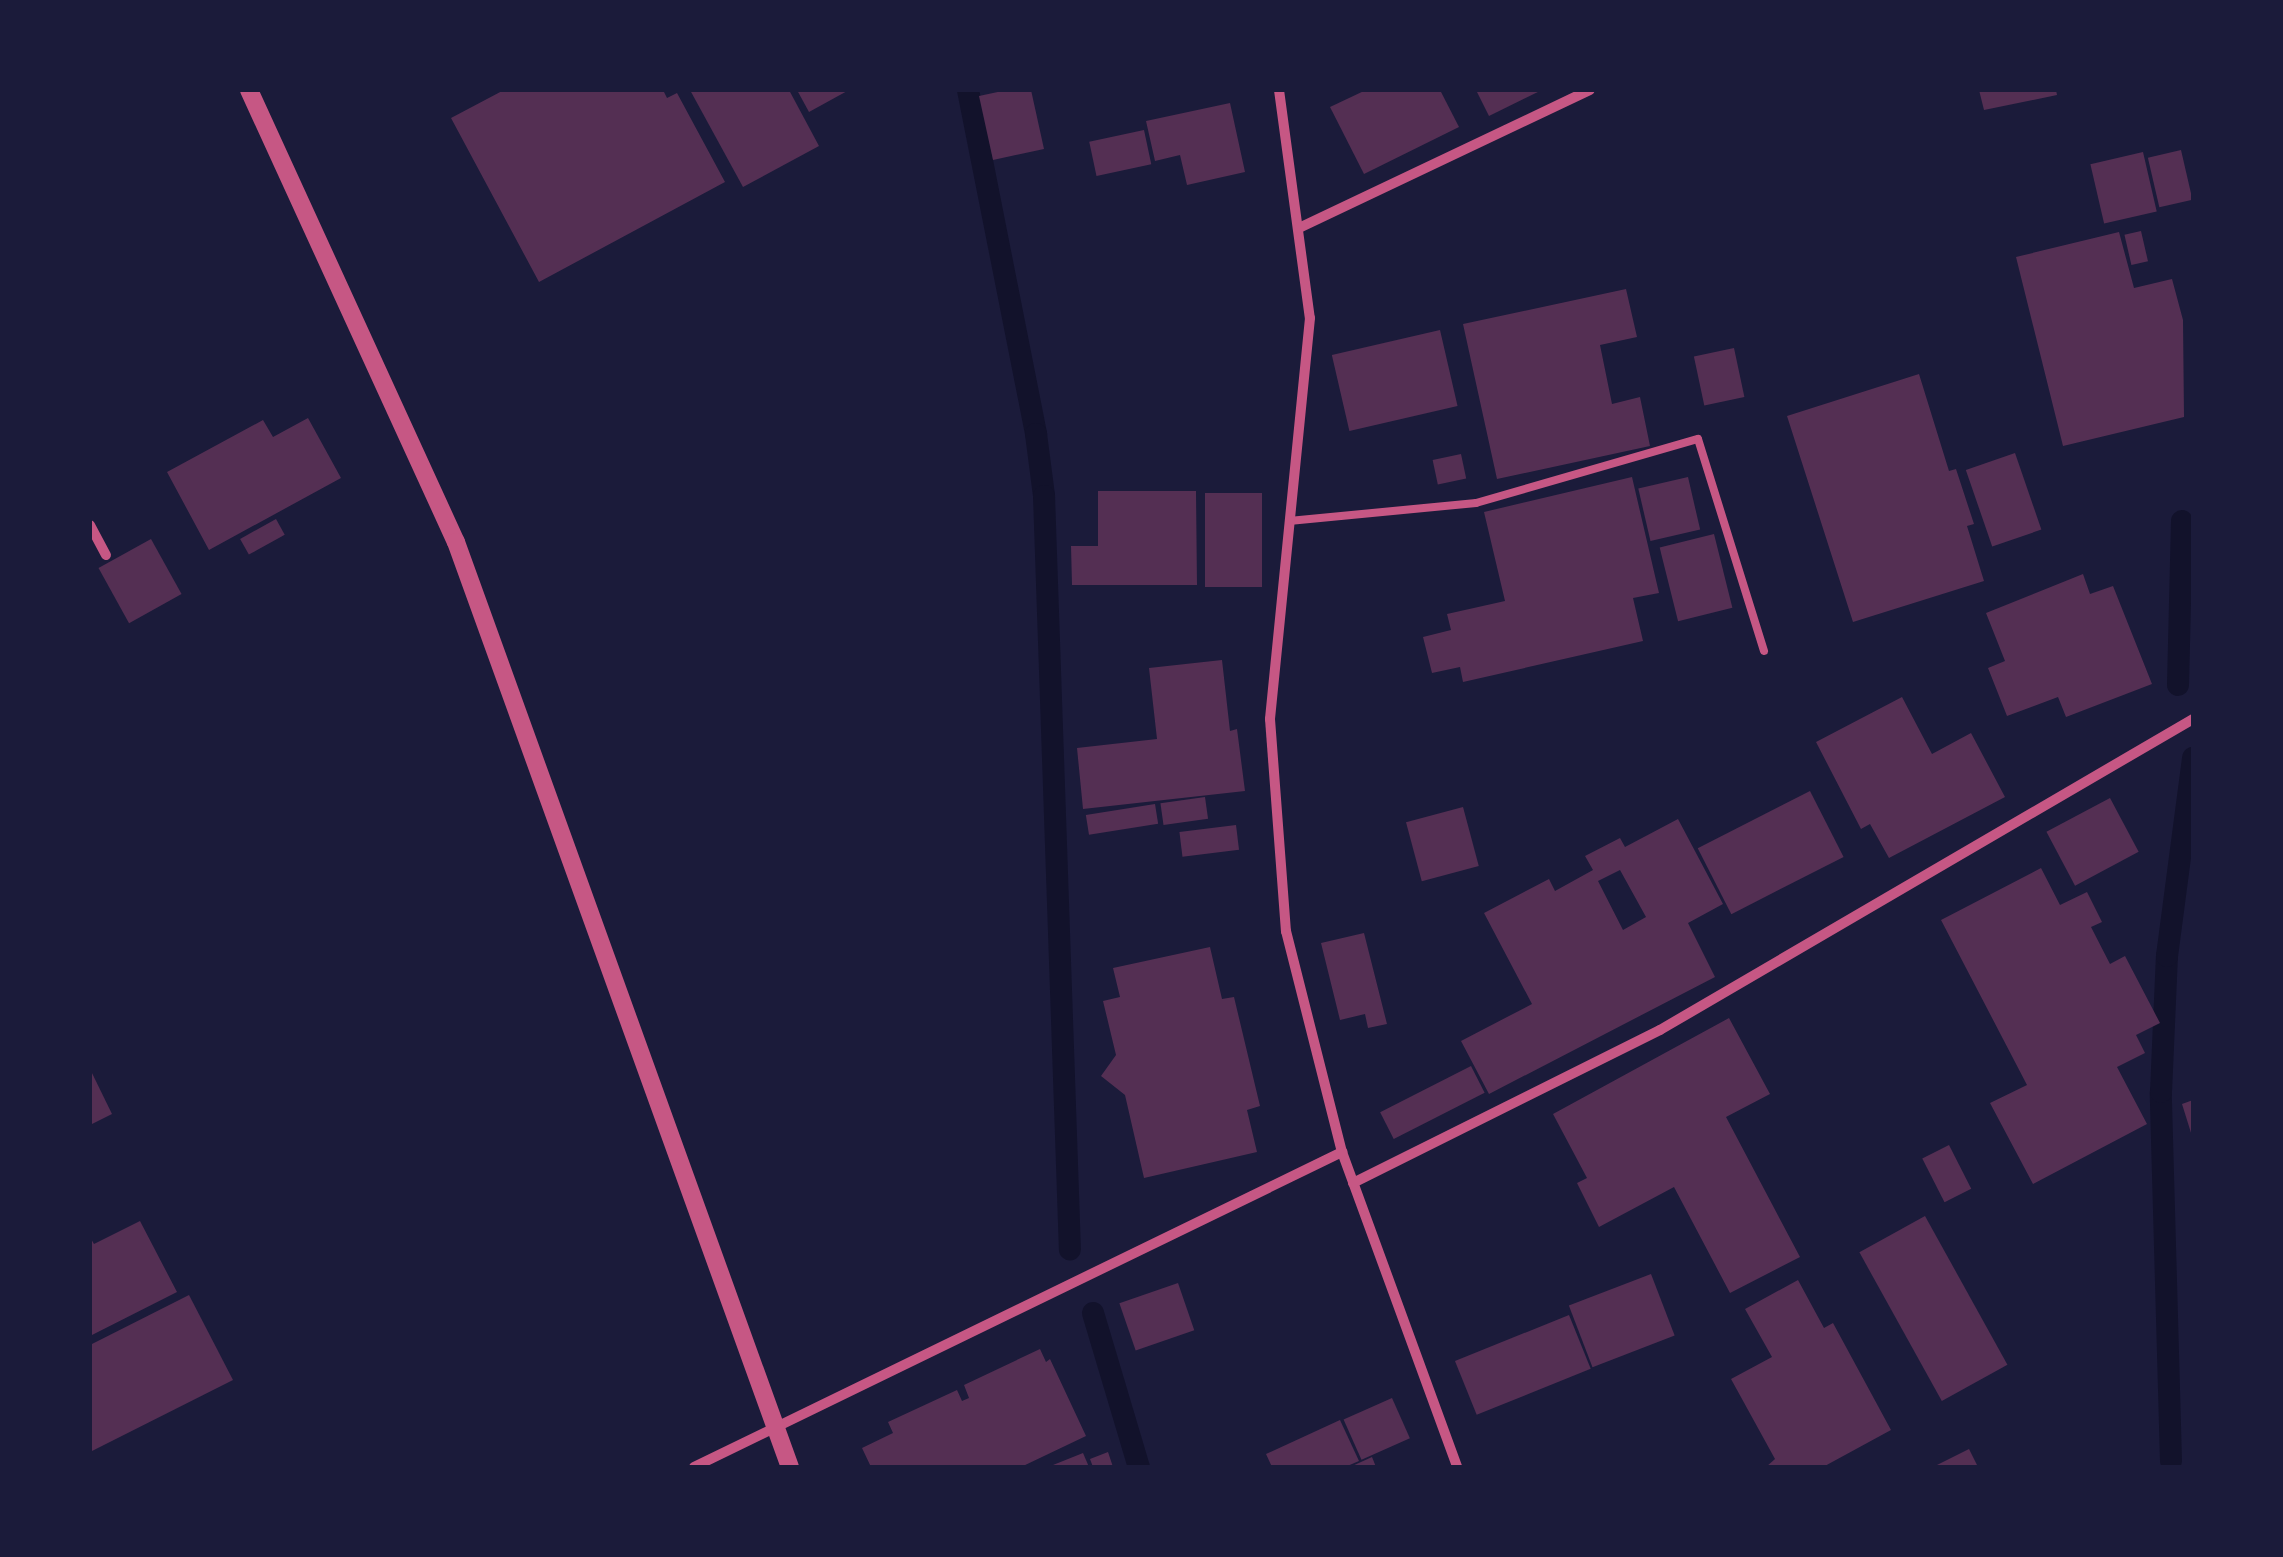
<!DOCTYPE html>
<style>
body{margin:0}
#map{position:relative;width:2283px;height:1557px;overflow:hidden;background:#1b1b3a;font-family:"Archivo Narrow",sans-serif}
div>[style]{position:absolute}
[style*='--x']{left:calc(var(--x)*1px);top:calc(var(--y)*1px);width:calc(var(--w)*1px);rotate:calc(var(--a)*1deg)}
.stream>*{height:22px;margin:-11px;padding:0 11px;transform-origin:11px;border-radius:11px;background:#12122b}
.building>*{inset:0;background:#542f53;transform-origin:0 0}
.service>*{height:8px;margin:-4px;padding:0 4px;transform-origin:4px;border-radius:4px;background:#c65784}
.minor>*{height:10px;margin:-5px;padding:0 5px;transform-origin:5px;border-radius:5px;background:#c65784}
.tertiary>*{height:18px;margin:-9px;padding:0 9px;transform-origin:9px;border-radius:9px;background:#c65784}
span{translate:-50% -50%;white-space:nowrap;text-align:center;line-height:1.15;-webkit-text-stroke:9px #1b1b3a;paint-order:stroke}
.frame{position:absolute;inset:0;border:92px solid #1b1b3a;pointer-events:none}
</style>
<div id="map">
<div class="stream">
<i style="--x:968;--y:90;--w:351;--a:78.8"></i>
<i style="--x:1036;--y:434;--w:63;--a:82.6"></i>
<i style="--x:1044;--y:496;--w:754;--a:88.03"></i>
<i style="--x:2178;--y:685;--w:164;--a:-88.6"></i>
<i style="--x:1093;--y:1313;--w:161;--a:73.4"></i>
<i style="--x:2171;--y:1461;--w:369;--a:-91.6"></i>
<i style="--x:2161;--y:1092;--w:136;--a:-87.5"></i>
<i style="--x:2167;--y:956;--w:200;--a:-82.5"></i>
</div>
<div class="building">
<i style="clip-path:polygon(504px 90px,663px 90px,667px 98px,677px 93px,725px 182px,539px 282px,451px 118px)"></i>
<i style="clip-path:polygon(690px 90px,789px 90px,819px 146px,743px 187px)"></i>
<i style="clip-path:polygon(797px 90px,849px 90px,809px 112px)"></i>
<i style="clip-path:polygon(1007px 90px,1031px 90px,1044px 149px,993px 160px,979px 96px)"></i>
<i style="clip-path:polygon(1366px 90px,1440px 90px,1459px 127px,1364px 174px,1330px 107px)"></i>
<i style="clip-path:polygon(1476px 90px,1542px 90px,1489px 116px)"></i>
<i style="clip-path:polygon(1979px 90px,2056px 90px,2057px 95px,1984px 110px)"></i>
<i style="clip-path:polygon(1230px 103px,1245px 172px,1187px 185px,1180px 155px,1155px 161px,1146px 121px)"></i>
<i style="left:1144px;top:130px;width:35px;height:56px;rotate:78deg"></i>
<i style="left:2181px;top:150px;width:51px;height:34px;rotate:77deg"></i>
<i style="left:2143px;top:152px;width:61px;height:54px;rotate:77deg"></i>
<i style="left:2141px;top:231px;width:31px;height:17px;rotate:77deg"></i>
<i style="clip-path:polygon(2119px 232px,2134px 288px,2172px 279px,2183px 320px,2184px 417px,2063px 446px,2016px 257px)"></i>
<i style="clip-path:polygon(1626px 289px,1637px 337px,1600px 345px,1612px 404px,1640px 397px,1650px 446px,1497px 479px,1463px 324px)"></i>
<i style="left:1440px;top:330px;width:78px;height:111px;rotate:77deg"></i>
<i style="left:1734px;top:348px;width:50px;height:41px;rotate:78deg"></i>
<i style="clip-path:polygon(1919px 374px,1949px 471px,1956px 469px,1974px 524px,1967px 526px,1984px 581px,1853px 622px,1787px 416px)"></i>
<i style="clip-path:polygon(308px 418px,341px 478px,209px 550px,167px 472px,263px 420px,273px 437px)"></i>
<i style="left:2015px;top:453px;width:81px;height:52px;rotate:71deg"></i>
<i style="left:1461px;top:454px;width:25px;height:29px;rotate:78deg"></i>
<i style="clip-path:polygon(1632px 477px,1659px 593px,1633px 598px,1643px 641px,1463px 682px,1460px 667px,1432px 673px,1423px 637px,1451px 630px,1447px 614px,1505px 601px,1484px 512px)"></i>
<i style="left:1688px;top:477px;width:54px;height:51px;rotate:77deg"></i>
<i style="clip-path:polygon(1098px 491px,1196px 491px,1197px 585px,1072px 585px,1071px 546px,1098px 546px)"></i>
<i style="left:1205px;top:493px;width:57px;height:94px"></i>
<i style="left:276px;top:519px;width:18px;height:41px;rotate:61deg"></i>
<i style="left:1714px;top:534px;width:76px;height:56px;rotate:76deg"></i>
<i style="left:151px;top:539px;width:63px;height:60px;rotate:61deg"></i>
<i style="clip-path:polygon(2083px 574px,2090px 594px,2113px 586px,2152px 684px,2066px 717px,2058px 697px,2007px 716px,1988px 668px,2005px 661px,1986px 613px)"></i>
<i style="clip-path:polygon(1222px 660px,1230px 731px,1237px 729px,1245px 791px,1083px 809px,1077px 748px,1157px 739px,1149px 668px)"></i>
<i style="clip-path:polygon(1902px 697px,1932px 754px,1971px 733px,2005px 797px,1889px 858px,1870px 824px,1861px 829px,1816px 742px)"></i>
<i style="left:1810px;top:791px;width:74px;height:126px;rotate:63deg"></i>
<i style="left:1205px;top:797px;width:22px;height:45px;rotate:82deg"></i>
<i style="left:2110px;top:798px;width:61px;height:72px;rotate:62deg"></i>
<i style="left:1155px;top:804px;width:20px;height:70px;rotate:81deg"></i>
<i style="left:1463px;top:807px;width:61px;height:59px;rotate:75deg"></i>
<i style="clip-path:polygon(evenodd,1678px 819px,1723px 904px,1688px 923px,1715px 977px,1489px 1094px,1461px 1041px,1532px 1004px,1484px 913px,1549px 879px,1555px 891px,1593px 870px,1585px 856px,1620px 838px,1625px 847px,1678px 819px,1620px 870px,1646px 917px,1623px 930px,1598px 881px,1620px 870px)"></i>
<i style="left:1236px;top:825px;width:25px;height:57px;rotate:83deg"></i>
<i style="clip-path:polygon(2041px 868px,2060px 905px,2087px 892px,2102px 922px,2091px 927px,2110px 964px,2125px 956px,2160px 1023px,2136px 1035px,2145px 1053px,2117px 1067px,2147px 1124px,2033px 1184px,1990px 1103px,2027px 1085px,1941px 920px)"></i>
<i style="clip-path:polygon(1364px 933px,1387px 1024px,1368px 1028px,1365px 1014px,1340px 1020px,1321px 943px)"></i>
<i style="clip-path:polygon(1210px 947px,1222px 999px,1234px 997px,1260px 1106px,1247px 1110px,1257px 1152px,1144px 1178px,1125px 1095px,1101px 1076px,1116px 1055px,1103px 1001px,1120px 997px,1113px 968px)"></i>
<i style="clip-path:polygon(1729px 1018px,1770px 1094px,1726px 1117px,1800px 1257px,1730px 1293px,1674px 1187px,1599px 1227px,1577px 1183px,1587px 1178px,1553px 1114px)"></i>
<i style="left:1471px;top:1066px;width:30px;height:102px;rotate:63deg"></i>
<i style="clip-path:polygon(90px 1069px,112px 1114px,90px 1125px)"></i>
<i style="clip-path:polygon(2193px 1100px,2193px 1135px,2192px 1136px,2182px 1104px)"></i>
<i style="left:1949px;top:1145px;width:49px;height:30px;rotate:63deg"></i>
<i style="left:1925px;top:1216px;width:170px;height:75px;rotate:61deg"></i>
<i style="clip-path:polygon(140px 1221px,177px 1292px,90px 1336px,90px 1237px,94px 1244px)"></i>
<i style="left:1651px;top:1274px;width:66px;height:88px;rotate:69deg"></i>
<i style="clip-path:polygon(1798px 1280px,1824px 1328px,1833px 1323px,1891px 1430px,1823px 1467px,1766px 1467px,1775px 1459px,1731px 1379px,1772px 1357px,1745px 1309px)"></i>
<i style="left:1178px;top:1283px;width:50px;height:62px;rotate:71deg"></i>
<i style="clip-path:polygon(189px 1295px,233px 1380px,90px 1452px,90px 1345px)"></i>
<i style="left:1569px;top:1315px;width:58px;height:123px;rotate:68deg"></i>
<i style="clip-path:polygon(1040px 1349px,1046px 1362px,1050px 1359px,1086px 1436px,1021px 1467px,871px 1467px,862px 1448px,893px 1433px,888px 1422px,957px 1390px,962px 1401px,969px 1398px,964px 1385px)"></i>
<i style="left:1392px;top:1398px;width:44px;height:53px;rotate:66deg"></i>
<i style="clip-path:polygon(1340px 1420px,1359px 1461px,1345px 1467px,1272px 1467px,1266px 1454px)"></i>
<i style="clip-path:polygon(1969px 1449px,1978px 1467px,1933px 1467px)"></i>
<i style="clip-path:polygon(1108px 1452px,1113px 1467px,1093px 1467px,1090px 1459px)"></i>
<i style="clip-path:polygon(1083px 1453px,1089px 1467px,1048px 1467px)"></i>
<i style="clip-path:polygon(1372px 1457px,1376px 1467px,1350px 1467px)"></i>
</div>
<div class="service">
<i style="--x:1289;--y:521;--w:188;--a:-5.5"></i>
<i style="--x:1476;--y:503;--w:231;--a:-16.1"></i>
<i style="--x:1698;--y:439;--w:222;--a:72.7"></i>
</div>
<div class="minor">
<i style="--x:1279;--y:90;--w:230;--a:82.3"></i>
<i style="--x:1310;--y:318;--w:403;--a:95.7"></i>
<i style="--x:1270;--y:719;--w:213;--a:85.7"></i>
<i style="--x:1286;--y:931;--w:228;--a:75.8"></i>
<i style="--x:1342;--y:1152;--w:335;--a:69.9"></i>
<i style="--x:1299;--y:228;--w:322;--a:-25.4"></i>
<i style="--x:90;--y:525;--w:34;--a:62"></i>
<i style="--x:1353;--y:1183;--w:343;--a:-26.5"></i>
<i style="--x:1660;--y:1030;--w:617;--a:-30.26"></i>
<i style="--x:694;--y:1467;--w:721;--a:-25.92"></i>
</div>
<div class="tertiary">
<i style="--x:249;--y:90;--w:497;--a:65.4"></i>
<i style="--x:456;--y:542;--w:983;--a:70.15"></i>
</div>
<div class="frame"></div>
</div>
